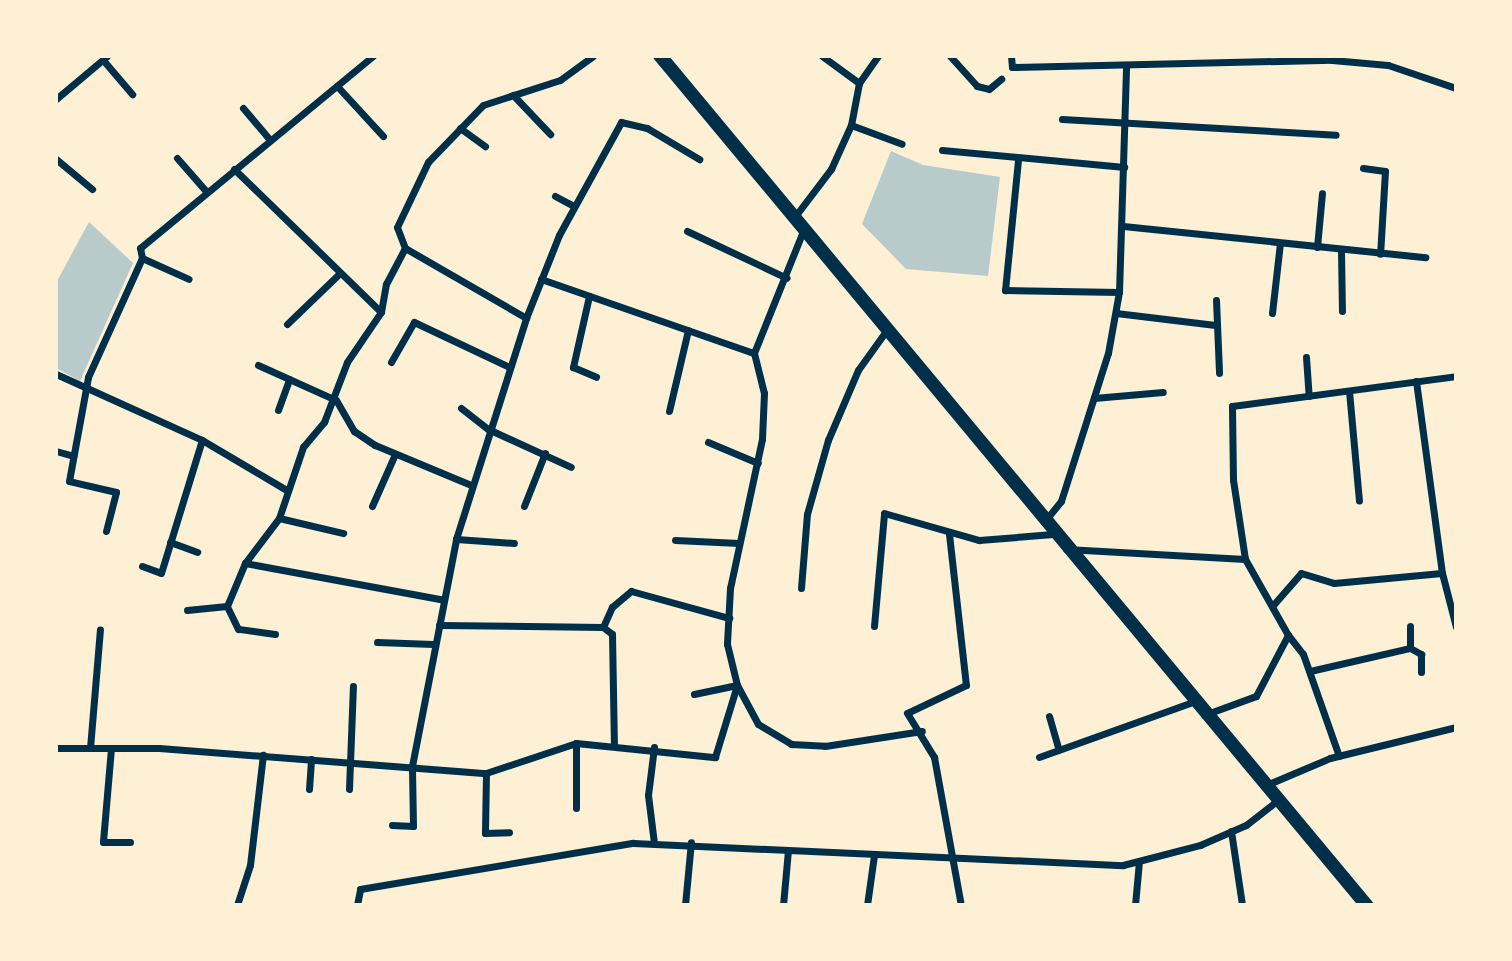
<!DOCTYPE html>
<style>
body{margin:0}
#map{position:relative;width:1512px;height:961px;overflow:hidden;background:#fdf0d5;font-family:Inter,sans-serif}
div>[style]{position:absolute}
[style*='--x']{left:calc(var(--x)*1px);top:calc(var(--y)*1px);width:calc(var(--w)*1px);rotate:calc(var(--a)*1deg)}
.green>*{inset:0;background:#b9caca}
.service>*{height:4.5px;margin:-2.25px;padding:0 2.25px;transform-origin:2.25px;border-radius:2.25px;background:#003049}
.minor>*{height:7px;margin:-3.5px;padding:0 3.5px;transform-origin:3.5px;border-radius:3.5px;background:#003049}
.secondary>*{height:10px;margin:-5px;padding:0 5px;transform-origin:5px;border-radius:5px;background:#003049}
span{translate:-50% -50%;white-space:nowrap;text-align:center;line-height:1.15;-webkit-text-stroke:6px #fdf0d5;paint-order:stroke}
.frame{position:absolute;inset:0;border:58px solid #fdf0d5;pointer-events:none}
</style>
<div id="map">
<div class="green">
<i style="clip-path:polygon(891px 151px,923px 165px,1000px 177px,988px 276px,906px 269px,862px 224px)"></i>
<i style="clip-path:polygon(89px 222px,133px 263px,80px 381px,56px 368px,56px 283px)"></i>
</div>
<div class="service">
<i style="--x:666;--y:56;--w:1104;--a:50.25"></i>
</div>
<div class="minor">
<i style="--x:822;--y:56;--w:46;--a:36.1"></i>
<i style="--x:950;--y:56;--w:40;--a:48"></i>
<i style="--x:977;--y:86;--w:12;--a:14"></i>
<i style="--x:989;--y:89;--w:16;--a:-40"></i>
<i style="--x:1011;--y:56;--w:11;--a:85"></i>
<i style="--x:1012;--y:67;--w:320;--a:-1.3"></i>
<i style="--x:1332;--y:60;--w:56;--a:5.1"></i>
<i style="--x:1388;--y:65;--w:72;--a:18.7"></i>
<i style="--x:103;--y:60;--w:45;--a:49.5"></i>
<i style="--x:337;--y:86;--w:68;--a:47.4"></i>
<i style="--x:513;--y:95;--w:54;--a:46.5"></i>
<i style="--x:56;--y:99;--w:67;--a:-40.1"></i>
<i style="--x:243;--y:108;--w:42;--a:49.8"></i>
<i style="--x:1062;--y:119;--w:274;--a:3.3"></i>
<i style="--x:851;--y:125;--w:54;--a:20.4"></i>
<i style="--x:460;--y:128;--w:31;--a:36"></i>
<i style="--x:942;--y:150;--w:183;--a:5.3"></i>
<i style="--x:177;--y:158;--w:43;--a:48.8"></i>
<i style="--x:56;--y:159;--w:47;--a:39.8"></i>
<i style="--x:1018;--y:160;--w:131;--a:95.7"></i>
<i style="--x:1005;--y:290;--w:114;--a:1"></i>
<i style="--x:1363;--y:168;--w:22;--a:8"></i>
<i style="--x:1385;--y:171;--w:83;--a:93.4"></i>
<i style="--x:234;--y:169;--w:205;--a:44.2"></i>
<i style="--x:555;--y:196;--w:21;--a:28"></i>
<i style="--x:793;--y:219;--w:63;--a:-52.8"></i>
<i style="--x:831;--y:169;--w:48;--a:-65.6"></i>
<i style="--x:851;--y:125;--w:43;--a:-79.2"></i>
<i style="--x:859;--y:83;--w:33;--a:-55"></i>
<i style="--x:1123;--y:226;--w:304;--a:5.9"></i>
<i style="--x:687;--y:231;--w:110;--a:25.2"></i>
<i style="--x:803;--y:231;--w:131;--a:111.9"></i>
<i style="--x:754;--y:353;--w:41;--a:76"></i>
<i style="--x:764;--y:393;--w:46;--a:92.5"></i>
<i style="--x:762;--y:439;--w:152;--a:102.1"></i>
<i style="--x:730;--y:588;--w:56;--a:93.1"></i>
<i style="--x:727;--y:644;--w:42;--a:76.3"></i>
<i style="--x:737;--y:685;--w:44;--a:61.7"></i>
<i style="--x:758;--y:724;--w:39;--a:31"></i>
<i style="--x:791;--y:744;--w:34;--a:3"></i>
<i style="--x:825;--y:746;--w:98;--a:-8.8"></i>
<i style="--x:1317;--y:247;--w:54;--a:-84.7"></i>
<i style="--x:405;--y:248;--w:140;--a:30"></i>
<i style="--x:1341;--y:250;--w:61;--a:89.1"></i>
<i style="--x:142;--y:258;--w:51;--a:24.1"></i>
<i style="--x:541;--y:279;--w:225;--a:19.2"></i>
<i style="--x:589;--y:296;--w:73;--a:102.7"></i>
<i style="--x:573;--y:367;--w:25;--a:23"></i>
<i style="--x:1216;--y:300;--w:73;--a:87.6"></i>
<i style="--x:1116;--y:313;--w:100;--a:6.9"></i>
<i style="--x:1272;--y:313;--w:70;--a:-83.5"></i>
<i style="--x:287;--y:324;--w:72;--a:-43.9"></i>
<i style="--x:1306;--y:357;--w:39;--a:86"></i>
<i style="--x:391;--y:362;--w:46;--a:-60.1"></i>
<i style="--x:414;--y:322;--w:105;--a:25.3"></i>
<i style="--x:258;--y:365;--w:85;--a:24.2"></i>
<i style="--x:336;--y:400;--w:36;--a:60"></i>
<i style="--x:354;--y:431;--w:25;--a:34"></i>
<i style="--x:375;--y:445;--w:104;--a:22.6"></i>
<i style="--x:56;--y:374;--w:160;--a:24.3"></i>
<i style="--x:202;--y:440;--w:96;--a:30.6"></i>
<i style="--x:1416;--y:381;--w:194;--a:82.3"></i>
<i style="--x:1442;--y:573;--w:56;--a:75.5"></i>
<i style="--x:1349;--y:391;--w:110;--a:84.8"></i>
<i style="--x:1094;--y:398;--w:69;--a:-5"></i>
<i style="--x:461;--y:408;--w:34;--a:38"></i>
<i style="--x:488;--y:429;--w:91;--a:24.6"></i>
<i style="--x:278;--y:410;--w:33;--a:-70"></i>
<i style="--x:669;--y:411;--w:83;--a:-76.8"></i>
<i style="--x:708;--y:442;--w:54;--a:22.8"></i>
<i style="--x:56;--y:451;--w:18;--a:16"></i>
<i style="--x:372;--y:506;--w:57;--a:-66.1"></i>
<i style="--x:524;--y:506;--w:57;--a:-68.4"></i>
<i style="--x:279;--y:518;--w:66;--a:13.2"></i>
<i style="--x:1044;--y:522;--w:27;--a:-51"></i>
<i style="--x:1061;--y:501;--w:155;--a:-72.4"></i>
<i style="--x:1108;--y:353;--w:62;--a:-79.8"></i>
<i style="--x:1119;--y:292;--w:225;--a:-88.2"></i>
<i style="--x:106;--y:531;--w:40;--a:-75.6"></i>
<i style="--x:116;--y:492;--w:48;--a:-166.8"></i>
<i style="--x:69;--y:481;--w:106;--a:-79.6"></i>
<i style="--x:88;--y:377;--w:131;--a:-65.6"></i>
<i style="--x:142;--y:258;--w:10;--a:-101"></i>
<i style="--x:140;--y:248;--w:302;--a:-39.5"></i>
<i style="--x:949;--y:534;--w:152;--a:83.6"></i>
<i style="--x:966;--y:685;--w:65;--a:154.6"></i>
<i style="--x:907;--y:713;--w:52;--a:58.5"></i>
<i style="--x:934;--y:757;--w:150;--a:79.7"></i>
<i style="--x:456;--y:539;--w:58;--a:3.9"></i>
<i style="--x:675;--y:540;--w:64;--a:2.7"></i>
<i style="--x:170;--y:542;--w:29;--a:20"></i>
<i style="--x:1066;--y:549;--w:179;--a:3.2"></i>
<i style="--x:245;--y:563;--w:202;--a:10.5"></i>
<i style="--x:142;--y:566;--w:20;--a:20"></i>
<i style="--x:161;--y:573;--w:139;--a:-72.9"></i>
<i style="--x:801;--y:588;--w:74;--a:-85.4"></i>
<i style="--x:807;--y:514;--w:77;--a:-74.2"></i>
<i style="--x:828;--y:440;--w:76;--a:-66.8"></i>
<i style="--x:858;--y:370;--w:48;--a:-54.3"></i>
<i style="--x:1274;--y:604;--w:41;--a:-48.9"></i>
<i style="--x:1301;--y:573;--w:34;--a:17"></i>
<i style="--x:1334;--y:583;--w:108;--a:-5.3"></i>
<i style="--x:187;--y:610;--w:40;--a:-5.7"></i>
<i style="--x:439;--y:625;--w:164;--a:0.7"></i>
<i style="--x:603;--y:627;--w:22;--a:-66"></i>
<i style="--x:612;--y:607;--w:25;--a:-40"></i>
<i style="--x:631;--y:591;--w:102;--a:15.4"></i>
<i style="--x:874;--y:626;--w:113;--a:-84.9"></i>
<i style="--x:884;--y:513;--w:99;--a:15.9"></i>
<i style="--x:979;--y:540;--w:74;--a:-4.6"></i>
<i style="--x:1410;--y:626;--w:22;--a:90"></i>
<i style="--x:1410;--y:648;--w:13;--a:29"></i>
<i style="--x:1421;--y:654;--w:18;--a:90"></i>
<i style="--x:603;--y:627;--w:11;--a:38"></i>
<i style="--x:612;--y:634;--w:112;--a:89"></i>
<i style="--x:275;--y:634;--w:37;--a:-172"></i>
<i style="--x:238;--y:629;--w:25;--a:-116"></i>
<i style="--x:227;--y:606;--w:47;--a:-67.3"></i>
<i style="--x:245;--y:563;--w:56;--a:-52.9"></i>
<i style="--x:279;--y:518;--w:75;--a:-71.3"></i>
<i style="--x:303;--y:447;--w:33;--a:-50"></i>
<i style="--x:324;--y:422;--w:64;--a:-69"></i>
<i style="--x:347;--y:362;--w:60;--a:-55.8"></i>
<i style="--x:381;--y:312;--w:28;--a:-80"></i>
<i style="--x:386;--y:284;--w:41;--a:-62.2"></i>
<i style="--x:405;--y:248;--w:22;--a:-111"></i>
<i style="--x:397;--y:227;--w:72;--a:-64.5"></i>
<i style="--x:428;--y:162;--w:79;--a:-46"></i>
<i style="--x:483;--y:105;--w:81;--a:-18"></i>
<i style="--x:560;--y:80;--w:41;--a:-36"></i>
<i style="--x:1288;--y:635;--w:24;--a:52"></i>
<i style="--x:1303;--y:654;--w:108;--a:70.6"></i>
<i style="--x:377;--y:642;--w:56;--a:2"></i>
<i style="--x:1310;--y:671;--w:103;--a:-13"></i>
<i style="--x:1204;--y:715;--w:55;--a:-20.1"></i>
<i style="--x:1256;--y:696;--w:69;--a:-62.3"></i>
<i style="--x:1288;--y:635;--w:87;--a:-119.5"></i>
<i style="--x:1245;--y:559;--w:80;--a:-98.6"></i>
<i style="--x:1233;--y:480;--w:74;--a:-90.8"></i>
<i style="--x:1232;--y:406;--w:226;--a:-7.6"></i>
<i style="--x:1049;--y:716;--w:35;--a:74"></i>
<i style="--x:576;--y:743;--w:65;--a:90"></i>
<i style="--x:654;--y:747;--w:48;--a:97.1"></i>
<i style="--x:648;--y:795;--w:48;--a:82.9"></i>
<i style="--x:56;--y:748;--w:103;--a:0"></i>
<i style="--x:159;--y:748;--w:328;--a:4.4"></i>
<i style="--x:486;--y:773;--w:95;--a:-18.4"></i>
<i style="--x:576;--y:743;--w:140;--a:5.8"></i>
<i style="--x:715;--y:757;--w:75;--a:-73"></i>
<i style="--x:737;--y:685;--w:44;--a:168.2"></i>
<i style="--x:90;--y:748;--w:119;--a:-85.2"></i>
<i style="--x:111;--y:748;--w:94;--a:94.9"></i>
<i style="--x:103;--y:842;--w:27;--a:0"></i>
<i style="--x:1039;--y:757;--w:164;--a:-19.7"></i>
<i style="--x:486;--y:773;--w:60;--a:91"></i>
<i style="--x:485;--y:833;--w:24;--a:-2"></i>
<i style="--x:1264;--y:786;--w:72;--a:-23"></i>
<i style="--x:1330;--y:758;--w:130;--a:-13.8"></i>
<i style="--x:309;--y:789;--w:30;--a:-86"></i>
<i style="--x:349;--y:789;--w:103;--a:-87.8"></i>
<i style="--x:392;--y:825;--w:21;--a:3"></i>
<i style="--x:413;--y:826;--w:60;--a:-91"></i>
<i style="--x:412;--y:766;--w:231;--a:-79"></i>
<i style="--x:456;--y:539;--w:232;--a:-72.4"></i>
<i style="--x:526;--y:318;--w:89;--a:-68.3"></i>
<i style="--x:559;--y:235;--w:129;--a:-61.2"></i>
<i style="--x:621;--y:122;--w:27;--a:13"></i>
<i style="--x:647;--y:128;--w:61;--a:30.8"></i>
<i style="--x:1231;--y:831;--w:75;--a:81.5"></i>
<i style="--x:237;--y:905;--w:42;--a:-72"></i>
<i style="--x:250;--y:865;--w:111;--a:-83.3"></i>
<i style="--x:357;--y:905;--w:16;--a:-79"></i>
<i style="--x:360;--y:889;--w:277;--a:-9.6"></i>
<i style="--x:633;--y:843;--w:490;--a:2.6"></i>
<i style="--x:1123;--y:865;--w:80;--a:-14.6"></i>
<i style="--x:1200;--y:845;--w:50;--a:-23.5"></i>
<i style="--x:1246;--y:825;--w:39;--a:-38"></i>
<i style="--x:685;--y:905;--w:63;--a:-84.6"></i>
<i style="--x:783;--y:905;--w:55;--a:-84.8"></i>
<i style="--x:867;--y:905;--w:50;--a:-82"></i>
<i style="--x:1135;--y:905;--w:44;--a:-84.8"></i>
</div>
<div class="secondary">
<i style="--x:658;--y:56;--w:1104;--a:50.25"></i>
</div>
<div class="frame"></div>
</div>
